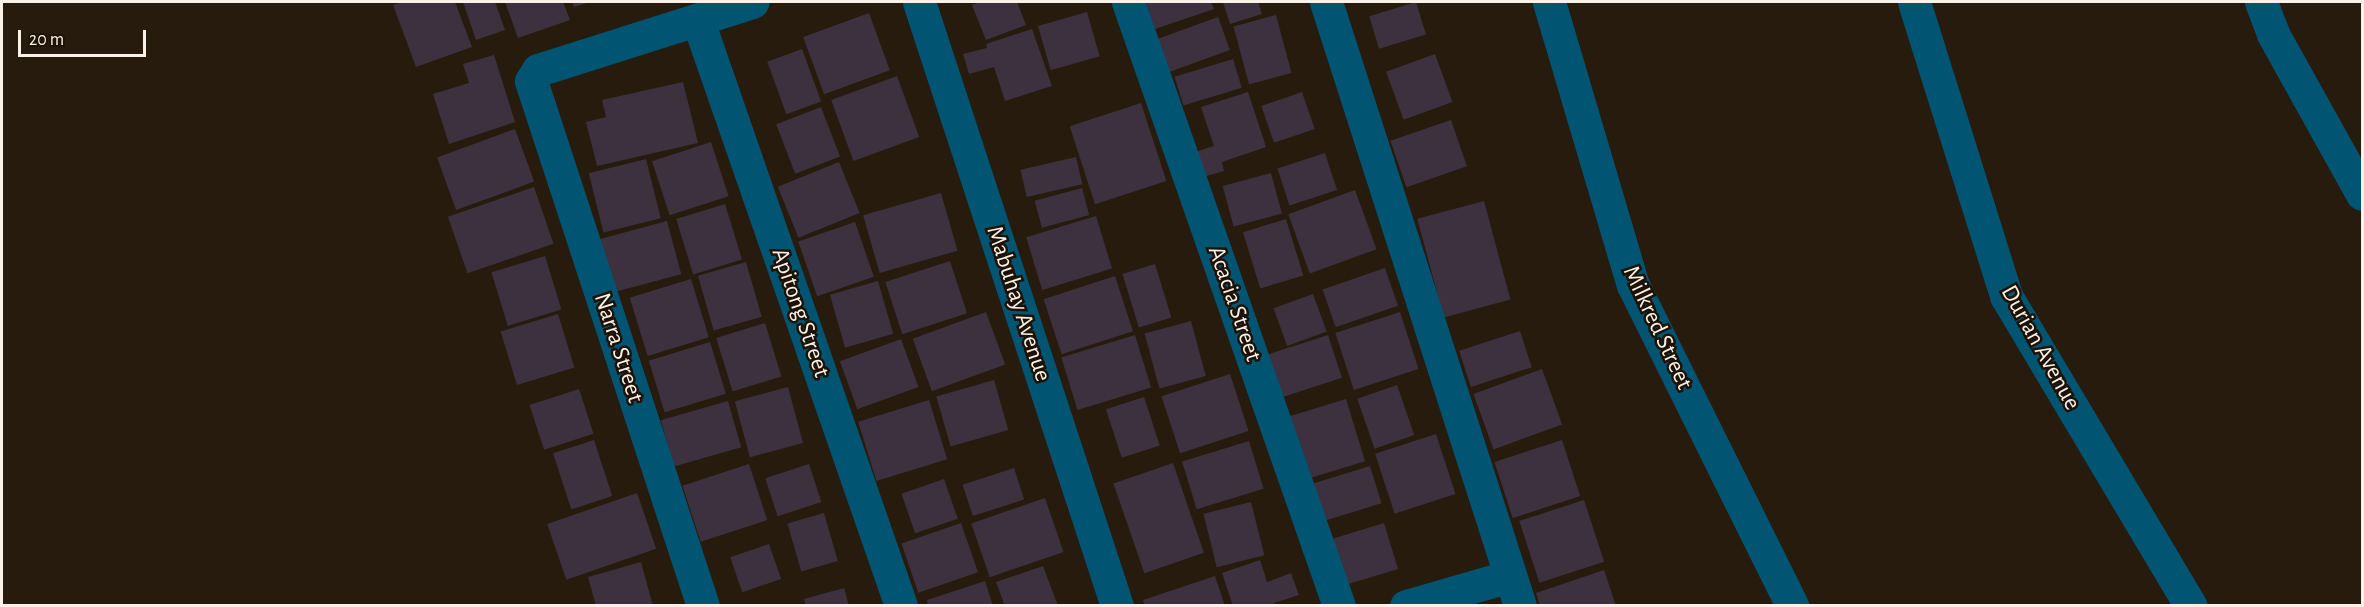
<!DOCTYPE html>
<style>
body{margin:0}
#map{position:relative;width:2364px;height:607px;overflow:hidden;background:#271b0e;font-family:"Alegreya Sans",sans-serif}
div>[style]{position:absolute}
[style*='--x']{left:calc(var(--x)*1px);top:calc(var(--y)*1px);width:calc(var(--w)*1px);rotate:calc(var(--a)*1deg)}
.building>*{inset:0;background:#3d313f;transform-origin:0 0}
.street>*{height:33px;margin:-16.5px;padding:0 16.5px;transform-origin:16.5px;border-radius:16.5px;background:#015573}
span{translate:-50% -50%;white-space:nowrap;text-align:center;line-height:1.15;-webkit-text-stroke:5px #1e1206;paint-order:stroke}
.street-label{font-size:24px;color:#faf1e8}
.frame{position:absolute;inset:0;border:3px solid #faf1e8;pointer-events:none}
.scale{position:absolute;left:18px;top:30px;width:128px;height:27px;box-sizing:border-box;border:3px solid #faf1e8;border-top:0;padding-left:8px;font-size:18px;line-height:21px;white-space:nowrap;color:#faf1e8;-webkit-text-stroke:4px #1e1206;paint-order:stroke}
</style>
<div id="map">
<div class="building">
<i style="clip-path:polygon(403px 2px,455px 2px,472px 47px,416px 67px,393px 5px)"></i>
<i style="clip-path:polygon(463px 2px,495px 2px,505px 30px,476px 40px)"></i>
<i style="clip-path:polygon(505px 2px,563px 2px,570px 20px,518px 38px)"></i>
<i style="clip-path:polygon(572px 2px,590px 2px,574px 7px)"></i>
<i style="clip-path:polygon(980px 2px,1017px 2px,1026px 25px,986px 40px,972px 5px)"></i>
<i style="clip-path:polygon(1146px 2px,1211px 2px,1214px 9px,1155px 29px)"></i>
<i style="clip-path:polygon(1223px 2px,1258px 2px,1262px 14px,1230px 24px)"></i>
<i style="left:1416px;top:2px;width:34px;height:49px;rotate:73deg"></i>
<i style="left:1087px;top:12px;width:46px;height:51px;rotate:74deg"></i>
<i style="left:869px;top:13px;width:61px;height:70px;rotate:70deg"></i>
<i style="left:1276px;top:15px;width:60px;height:44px;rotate:75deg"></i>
<i style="left:1218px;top:17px;width:35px;height:66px;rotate:70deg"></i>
<i style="clip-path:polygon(1032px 29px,1052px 86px,1005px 101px,994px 67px,969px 74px,963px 54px,987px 48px,986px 44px)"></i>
<i style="left:802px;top:49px;width:56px;height:37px;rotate:70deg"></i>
<i style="left:1435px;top:54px;width:51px;height:52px;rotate:70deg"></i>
<i style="clip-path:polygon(494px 55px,515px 122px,449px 144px,433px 94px,469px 83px,463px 64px)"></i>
<i style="left:1233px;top:59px;width:30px;height:61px;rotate:73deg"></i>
<i style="left:897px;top:76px;width:65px;height:70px;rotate:70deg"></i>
<i style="clip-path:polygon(683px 82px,698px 143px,597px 166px,586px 122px,606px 117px,602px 100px)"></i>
<i style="clip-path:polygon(1248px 92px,1266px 147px,1222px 162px,1224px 171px,1199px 178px,1192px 153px,1214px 146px,1201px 107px)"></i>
<i style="left:1302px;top:92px;width:39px;height:43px;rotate:71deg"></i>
<i style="left:1141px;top:103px;width:82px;height:75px;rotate:72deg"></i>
<i style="left:821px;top:107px;width:53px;height:48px;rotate:69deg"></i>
<i style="left:1451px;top:120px;width:49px;height:64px;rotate:71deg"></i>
<i style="left:515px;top:129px;width:56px;height:83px;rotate:70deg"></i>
<i style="left:711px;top:142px;width:57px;height:62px;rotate:72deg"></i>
<i style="left:1325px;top:153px;width:39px;height:50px;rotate:72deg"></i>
<i style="left:1076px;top:157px;width:28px;height:57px;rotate:77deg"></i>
<i style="left:646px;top:159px;width:61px;height:59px;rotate:76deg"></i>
<i style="left:839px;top:162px;width:55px;height:66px;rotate:68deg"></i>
<i style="left:1271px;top:173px;width:42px;height:50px;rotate:75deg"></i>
<i style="left:534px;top:187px;width:60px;height:91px;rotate:71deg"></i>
<i style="left:1082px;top:188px;width:28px;height:49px;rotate:75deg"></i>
<i style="left:1355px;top:190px;width:63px;height:71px;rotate:70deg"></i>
<i style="left:941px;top:193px;width:60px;height:81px;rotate:74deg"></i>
<i style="left:1484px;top:201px;width:102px;height:69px;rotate:75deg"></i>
<i style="left:725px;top:204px;width:58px;height:51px;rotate:73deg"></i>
<i style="left:1096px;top:216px;width:55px;height:73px;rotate:73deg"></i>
<i style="left:1286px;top:219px;width:59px;height:45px;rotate:73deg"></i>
<i style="left:667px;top:221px;width:55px;height:73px;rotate:75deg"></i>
<i style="left:855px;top:222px;width:58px;height:60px;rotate:71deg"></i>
<i style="left:545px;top:256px;width:56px;height:56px;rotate:73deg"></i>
<i style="left:950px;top:261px;width:55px;height:68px;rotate:72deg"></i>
<i style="left:746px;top:262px;width:57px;height:50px;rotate:74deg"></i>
<i style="left:1155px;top:264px;width:56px;height:34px;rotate:73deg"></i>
<i style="left:1385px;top:268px;width:40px;height:66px;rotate:71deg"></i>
<i style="left:1115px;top:276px;width:58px;height:75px;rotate:72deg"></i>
<i style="left:691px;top:279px;width:61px;height:64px;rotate:73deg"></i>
<i style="left:878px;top:281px;width:55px;height:50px;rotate:74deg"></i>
<i style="left:1313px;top:294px;width:40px;height:42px;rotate:70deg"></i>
<i style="left:986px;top:312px;width:56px;height:78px;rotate:70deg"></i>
<i style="left:1400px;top:312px;width:60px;height:68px;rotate:72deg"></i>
<i style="left:558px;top:314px;width:56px;height:60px;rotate:73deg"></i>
<i style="left:1191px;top:321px;width:57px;height:48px;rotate:75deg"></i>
<i style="left:765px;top:323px;width:56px;height:51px;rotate:73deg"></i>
<i style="left:1520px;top:331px;width:38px;height:64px;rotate:72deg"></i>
<i style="left:1135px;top:335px;width:55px;height:77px;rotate:73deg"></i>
<i style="left:1328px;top:335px;width:45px;height:63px;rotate:72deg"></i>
<i style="left:901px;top:339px;width:51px;height:65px;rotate:70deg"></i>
<i style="left:710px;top:342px;width:54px;height:64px;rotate:73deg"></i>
<i style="left:1542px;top:369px;width:59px;height:73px;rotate:70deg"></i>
<i style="left:1230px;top:374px;width:60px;height:72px;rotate:72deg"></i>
<i style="left:994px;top:380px;width:52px;height:60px;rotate:74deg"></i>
<i style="left:1397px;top:385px;width:53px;height:42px;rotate:71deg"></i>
<i style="left:788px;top:387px;width:58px;height:55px;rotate:75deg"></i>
<i style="left:579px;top:389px;width:47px;height:52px;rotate:72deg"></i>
<i style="left:1144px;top:397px;width:51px;height:40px;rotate:72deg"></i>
<i style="left:1346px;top:399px;width:65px;height:59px;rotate:73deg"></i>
<i style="left:929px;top:400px;width:62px;height:74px;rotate:73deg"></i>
<i style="left:728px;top:401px;width:48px;height:70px;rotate:74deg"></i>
<i style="left:1436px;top:434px;width:63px;height:64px;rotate:72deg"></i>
<i style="left:594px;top:440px;width:59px;height:43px;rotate:72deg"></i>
<i style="left:1562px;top:440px;width:59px;height:71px;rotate:72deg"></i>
<i style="left:1249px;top:441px;width:50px;height:70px;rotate:73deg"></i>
<i style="left:1173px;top:463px;width:95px;height:63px;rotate:71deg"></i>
<i style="left:749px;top:464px;width:59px;height:70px;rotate:72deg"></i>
<i style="left:809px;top:464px;width:40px;height:46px;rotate:72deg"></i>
<i style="left:1370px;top:466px;width:39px;height:63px;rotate:73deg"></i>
<i style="left:1014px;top:468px;width:33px;height:54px;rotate:72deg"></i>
<i style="left:944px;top:479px;width:42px;height:45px;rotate:71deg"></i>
<i style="left:637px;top:493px;width:59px;height:95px;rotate:71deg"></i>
<i style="left:1045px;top:498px;width:57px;height:78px;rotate:71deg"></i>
<i style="left:1584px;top:500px;width:65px;height:68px;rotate:72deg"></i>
<i style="left:1251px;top:502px;width:55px;height:49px;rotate:76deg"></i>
<i style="left:824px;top:513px;width:50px;height:38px;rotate:74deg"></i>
<i style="left:961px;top:523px;width:52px;height:63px;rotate:71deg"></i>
<i style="left:1384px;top:523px;width:48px;height:57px;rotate:73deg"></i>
<i style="left:769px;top:544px;width:37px;height:41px;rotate:71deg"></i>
<i style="clip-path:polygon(1260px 560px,1267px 582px,1291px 573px,1299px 595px,1274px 603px,1275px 606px,1233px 606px,1222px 573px)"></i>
<i style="clip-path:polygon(641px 562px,653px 606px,596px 606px,588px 577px)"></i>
<i style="clip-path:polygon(1043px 566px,1058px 606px,1005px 606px,996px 582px)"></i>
<i style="clip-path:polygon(1604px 570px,1616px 606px,1540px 606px,1536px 593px)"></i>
<i style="clip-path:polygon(1215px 576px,1225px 606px,1145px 606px,1143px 600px)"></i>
<i style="clip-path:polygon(985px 581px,993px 606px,928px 606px,927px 600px)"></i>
<i style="clip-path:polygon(844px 588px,849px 606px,806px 606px,804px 599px)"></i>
</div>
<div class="street">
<i style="--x:919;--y:2;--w:636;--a:71.85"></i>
<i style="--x:1128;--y:2;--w:640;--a:70.74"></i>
<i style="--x:1326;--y:2;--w:634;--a:72.19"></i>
<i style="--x:1549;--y:2;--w:295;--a:73.5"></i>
<i style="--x:1633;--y:285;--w:358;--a:63.6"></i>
<i style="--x:1914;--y:2;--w:308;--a:72.6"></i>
<i style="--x:2006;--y:296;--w:361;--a:59.2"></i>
<i style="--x:2261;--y:2;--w:34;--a:69"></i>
<i style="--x:2273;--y:34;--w:183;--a:60.9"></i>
<i style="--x:698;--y:21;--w:619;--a:70.86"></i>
<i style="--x:703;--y:606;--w:552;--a:-108.14"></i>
<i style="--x:531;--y:81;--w:13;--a:-58"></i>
<i style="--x:538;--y:70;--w:225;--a:-17.6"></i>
<i style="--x:1406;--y:606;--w:108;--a:-16.1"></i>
</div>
<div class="street-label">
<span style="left:1018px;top:304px;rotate:72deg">Mabuhay Avenue</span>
<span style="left:1234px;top:304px;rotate:71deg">Acacia Street</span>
<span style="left:800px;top:313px;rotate:71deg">Apitong Street</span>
<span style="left:1657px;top:328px;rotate:65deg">Milkred Street</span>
<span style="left:618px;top:348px;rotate:72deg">Narra Street</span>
<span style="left:2040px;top:348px;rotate:61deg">Durian Avenue</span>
</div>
<div class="frame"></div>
<div class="scale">20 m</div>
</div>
